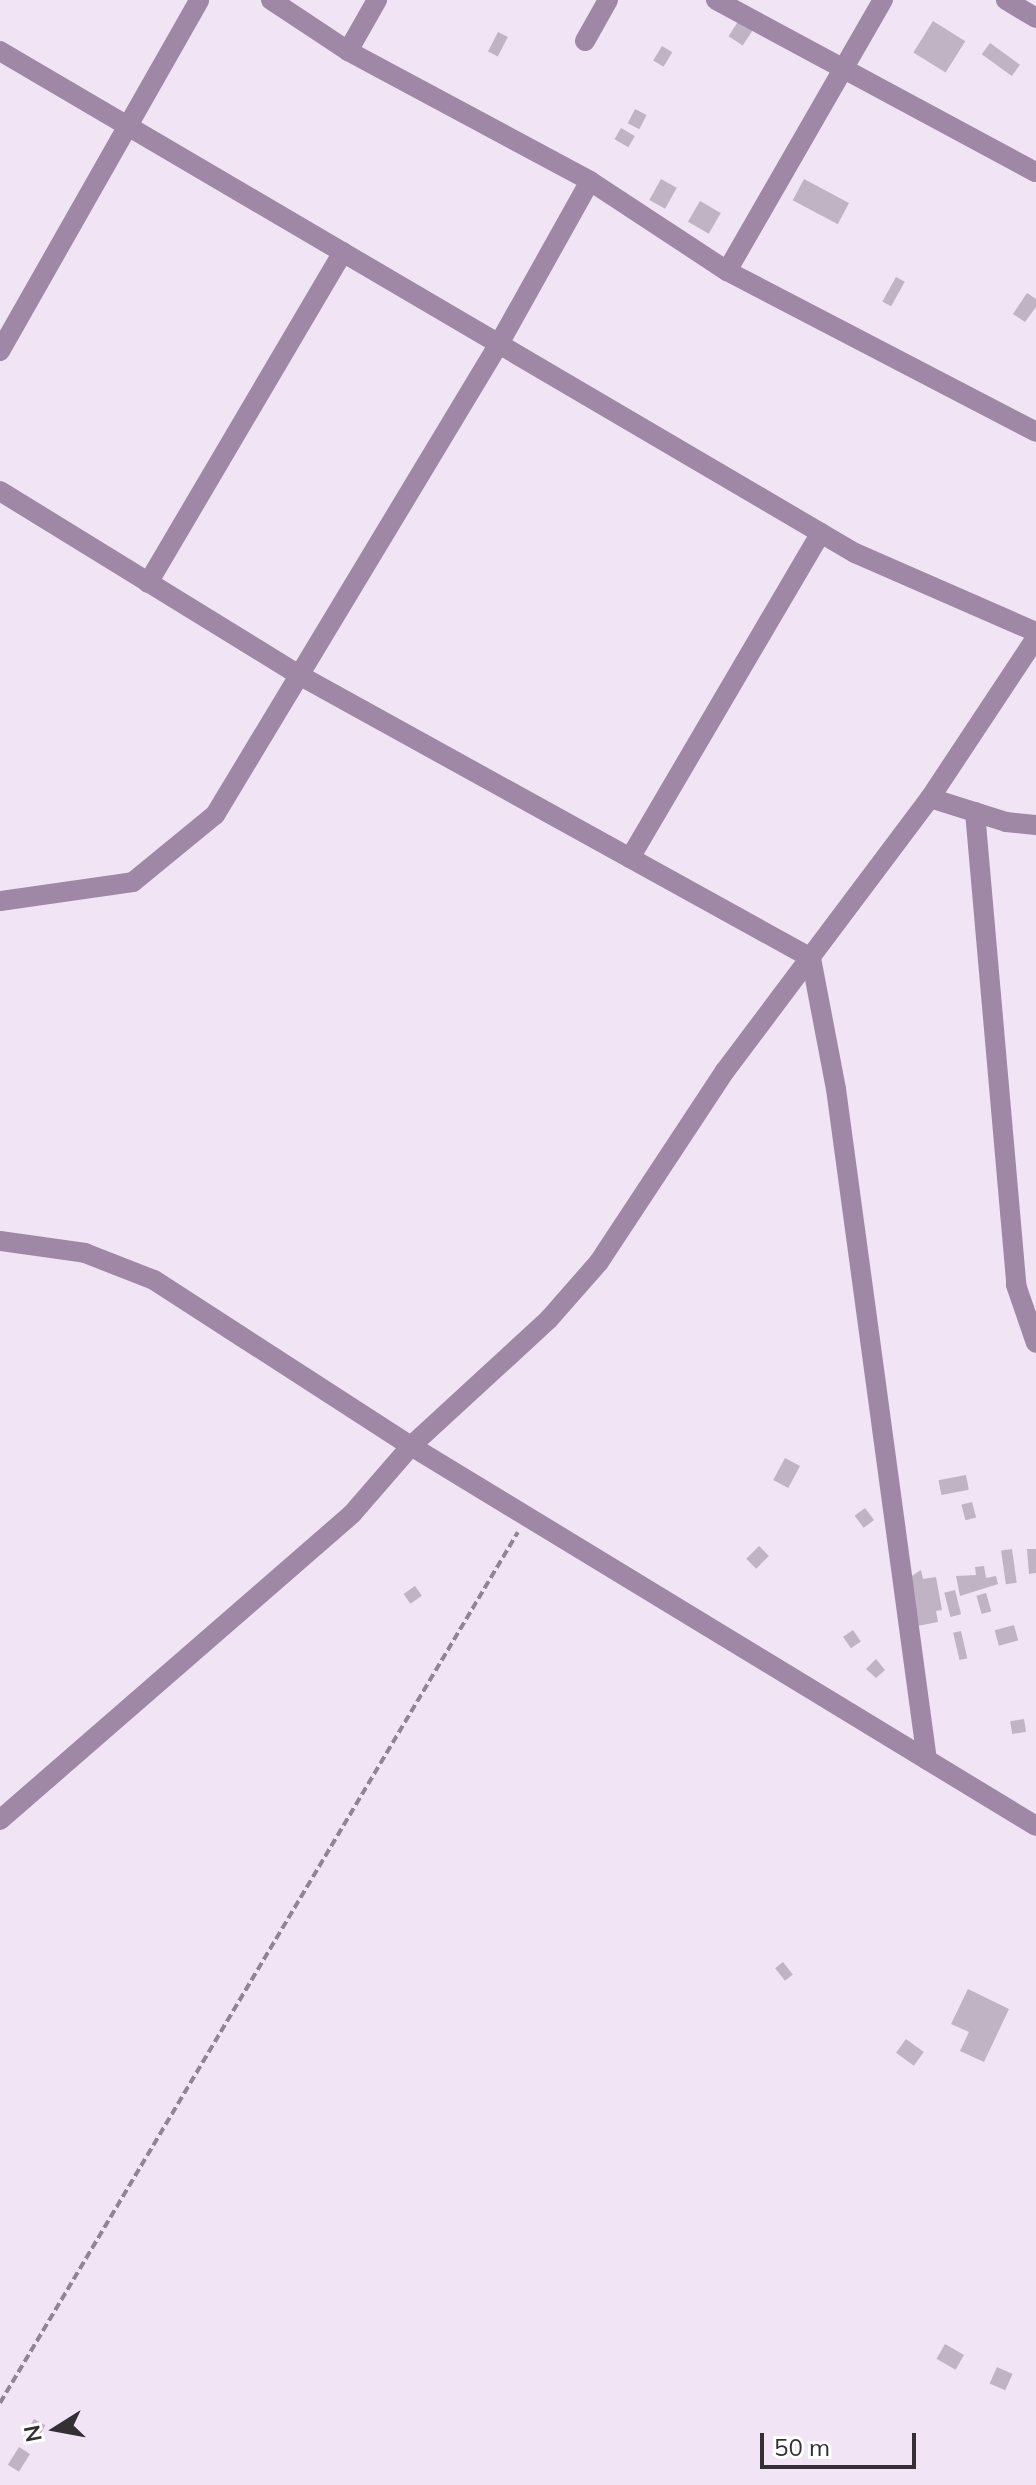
<!DOCTYPE html>
<style>
body{margin:0}
#map{position:relative;width:1036px;height:2485px;overflow:hidden;background:#f1e4f4;font-family:Mulish,sans-serif}
div>[style]{position:absolute}
[style*='--x']{left:calc(var(--x)*1px);top:calc(var(--y)*1px);width:calc(var(--w)*1px);rotate:calc(var(--a)*1deg)}
.building>*{inset:0;background:#c0b3c3;transform-origin:0 0}
.path>*{height:4px;margin-top:-2px;transform-origin:0;background:repeating-linear-gradient(90deg,#8f8691 0 8px,transparent 0 12px)}
.minor>*{height:20px;margin:-10px;padding:0 10px;transform-origin:10px;border-radius:10px;background:#9f88a5}
span{translate:-50% -50%;white-space:nowrap;text-align:center;line-height:1.15;-webkit-text-stroke:6px #fff;paint-order:stroke}
.north{position:absolute;left:16px;top:2389px;width:80px;height:80px;-webkit-text-stroke:6px #fff;paint-order:stroke;rotate:259deg;font-size:22px;font-weight:700;line-height:32px;text-align:center;color:#342f35}
.north::after{content:'';display:block;margin:auto;width:28px;height:36px;background:#342f35;clip-path:polygon(50% 0,100% 100%,50% 72%,0 100%)}
.scale{position:absolute;left:760px;top:2433px;width:156px;height:36px;box-sizing:border-box;border:4px solid #342f35;border-top:0;padding-left:10px;font-size:24px;line-height:28px;white-space:nowrap;color:#342f35;-webkit-text-stroke:6px #fff;paint-order:stroke}
</style>
<div id="map">
<div class="building">
<i style="left:741px;top:17px;width:17px;height:23px;rotate:33deg"></i>
<i style="left:933px;top:21px;width:38px;height:37px;rotate:32deg"></i>
<i style="left:498px;top:32px;width:11px;height:22px;rotate:27deg"></i>
<i style="left:990px;top:43px;width:37px;height:14px;rotate:36deg"></i>
<i style="left:662px;top:46px;width:12px;height:17px;rotate:31deg"></i>
<i style="left:635px;top:109px;width:13px;height:16px;rotate:27deg"></i>
<i style="left:621px;top:128px;width:16px;height:13px;rotate:30deg"></i>
<i style="left:661px;top:179px;width:18px;height:24px;rotate:29deg"></i>
<i style="left:804px;top:179px;width:51px;height:24px;rotate:28deg"></i>
<i style="left:700px;top:201px;width:24px;height:24px;rotate:30deg"></i>
<i style="left:896px;top:277px;width:10px;height:28px;rotate:29deg"></i>
<i style="clip-path:polygon(1027px 293px,1036px 299px,1036px 307px,1025px 322px,1013px 314px)"></i>
<i style="left:785px;top:1458px;width:17px;height:25px;rotate:28deg"></i>
<i style="left:966px;top:1475px;width:15px;height:28px;rotate:79deg"></i>
<i style="left:972px;top:1502px;width:16px;height:11px;rotate:75deg"></i>
<i style="left:865px;top:1508px;width:15px;height:13px;rotate:53deg"></i>
<i style="left:759px;top:1546px;width:14px;height:18px;rotate:45deg"></i>
<i style="left:1012px;top:1549px;width:34px;height:11px;rotate:82deg"></i>
<i style="clip-path:polygon(1027px 1549px,1036px 1549px,1036px 1573px,1029px 1574px)"></i>
<i style="clip-path:polygon(984px 1566px,986px 1578px,996px 1576px,998px 1584px,960px 1596px,956px 1576px,976px 1575px,975px 1567px)"></i>
<i style="clip-path:polygon(921px 1570px,923px 1579px,936px 1577px,942px 1610px,936px 1611px,938px 1622px,912px 1627px,907px 1579px)"></i>
<i style="left:415px;top:1586px;width:12px;height:14px;rotate:55deg"></i>
<i style="left:955px;top:1590px;width:25px;height:11px;rotate:76deg"></i>
<i style="left:986px;top:1593px;width:19px;height:10px;rotate:74deg"></i>
<i style="left:1014px;top:1625px;width:16px;height:20px;rotate:75deg"></i>
<i style="left:853px;top:1630px;width:14px;height:12px;rotate:56deg"></i>
<i style="left:961px;top:1631px;width:28px;height:8px;rotate:77deg"></i>
<i style="clip-path:polygon(876px 1659px,885px 1670px,876px 1678px,866px 1669px)"></i>
<i style="left:1024px;top:1719px;width:13px;height:14px;rotate:81deg"></i>
<i style="left:783px;top:1962px;width:16px;height:10px;rotate:52deg"></i>
<i style="clip-path:polygon(968px 1989px,1009px 2009px,984px 2062px,960px 2051px,969px 2032px,951px 2024px)"></i>
<i style="left:906px;top:2039px;width:22px;height:17px;rotate:36deg"></i>
<i style="left:945px;top:2344px;width:22px;height:17px;rotate:30deg"></i>
<i style="left:997px;top:2367px;width:17px;height:18px;rotate:24deg"></i>
<i style="left:34px;top:2419px;width:13px;height:21px;rotate:29deg"></i>
<i style="left:19px;top:2447px;width:13px;height:21px;rotate:32deg"></i>
</div>
<div class="path">
<i style="--x:0;--y:2403;--w:1013;--a:-59.26"></i>
</div>
<div class="minor">
<i style="--x:271;--y:0;--w:92;--a:33.5"></i>
<i style="--x:348;--y:51;--w:275;--a:28.2"></i>
<i style="--x:590;--y:181;--w:164;--a:33.3"></i>
<i style="--x:727;--y:271;--w:348;--a:27.5"></i>
<i style="--x:716;--y:0;--w:363;--a:28.3"></i>
<i style="--x:1006;--y:0;--w:35;--a:31"></i>
<i style="--x:585;--y:41;--w:47;--a:-60.7"></i>
<i style="--x:0;--y:51;--w:991;--a:30.42"></i>
<i style="--x:855;--y:553;--w:197;--a:23.6"></i>
<i style="--x:348;--y:51;--w:59;--a:-60.4"></i>
<i style="--x:727;--y:271;--w:313;--a:-60.1"></i>
<i style="--x:0;--y:351;--w:403;--a:-60.4"></i>
<i style="--x:0;--y:491;--w:351;--a:31.6"></i>
<i style="--x:299;--y:675;--w:585;--a:28.93"></i>
<i style="--x:811;--y:958;--w:133;--a:79.2"></i>
<i style="--x:836;--y:1089;--w:677;--a:82.28"></i>
<i style="--x:148;--y:583;--w:384;--a:-59.5"></i>
<i style="--x:930;--y:798;--w:80;--a:17.5"></i>
<i style="--x:1006;--y:822;--w:30;--a:6"></i>
<i style="--x:975;--y:812;--w:475;--a:85"></i>
<i style="--x:1016;--y:1285;--w:61;--a:71"></i>
<i style="--x:630;--y:858;--w:377;--a:-59.6"></i>
<i style="--x:0;--y:901;--w:134;--a:-8.1"></i>
<i style="--x:133;--y:882;--w:106;--a:-39.3"></i>
<i style="--x:215;--y:815;--w:552;--a:-58.93"></i>
<i style="--x:500;--y:342;--w:184;--a:-60.8"></i>
<i style="--x:0;--y:1241;--w:86;--a:8"></i>
<i style="--x:85;--y:1253;--w:74;--a:21.4"></i>
<i style="--x:154;--y:1280;--w:306;--a:32.9"></i>
<i style="--x:411;--y:1446;--w:731;--a:31.3"></i>
<i style="--x:0;--y:1820;--w:466;--a:-41"></i>
<i style="--x:352;--y:1514;--w:90;--a:-49.1"></i>
<i style="--x:411;--y:1446;--w:188;--a:-42.6"></i>
<i style="--x:549;--y:1319;--w:76;--a:-48.7"></i>
<i style="--x:599;--y:1262;--w:229;--a:-56.6"></i>
<i style="--x:725;--y:1071;--w:341;--a:-53.1"></i>
<i style="--x:930;--y:798;--w:192;--a:-56.5"></i>
</div>
<div class="north">N</div>
<div class="scale">50 m</div>
</div>
